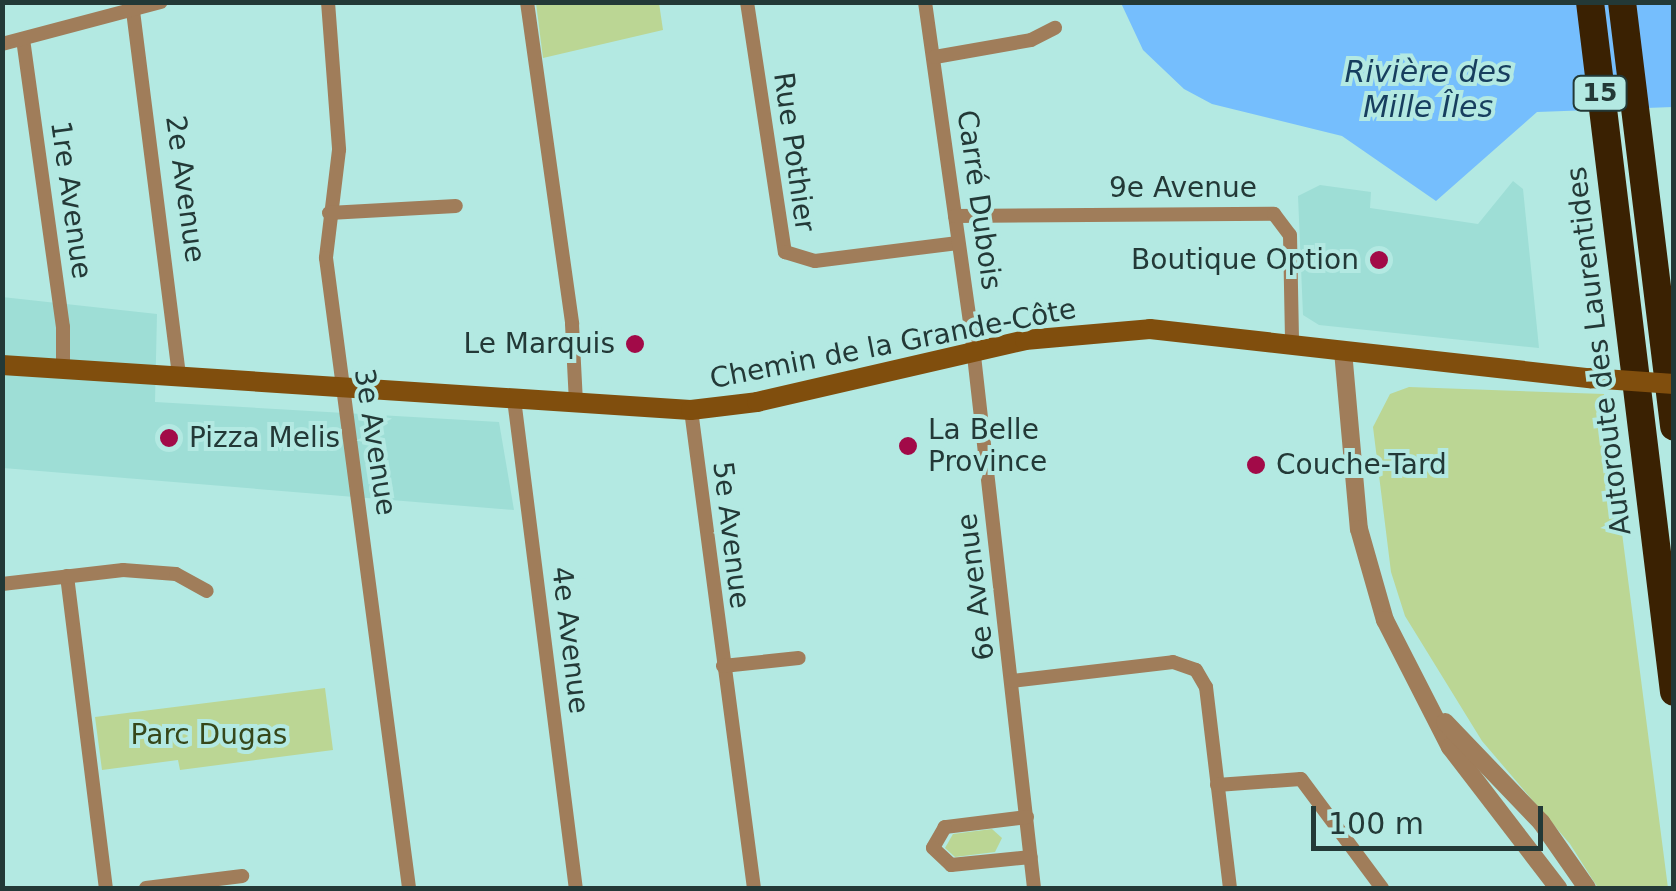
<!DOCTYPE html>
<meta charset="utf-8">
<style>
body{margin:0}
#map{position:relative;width:1676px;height:891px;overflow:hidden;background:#b3e9e2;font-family:"DejaVu Sans",sans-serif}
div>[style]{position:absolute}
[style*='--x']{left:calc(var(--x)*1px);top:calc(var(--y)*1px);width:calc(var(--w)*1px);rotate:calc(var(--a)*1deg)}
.built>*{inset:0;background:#9eded6}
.green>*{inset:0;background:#bbd694}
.water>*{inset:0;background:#75befd}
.minor>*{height:14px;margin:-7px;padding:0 7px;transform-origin:7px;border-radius:7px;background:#a07d5a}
.tertiary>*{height:18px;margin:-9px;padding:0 9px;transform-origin:9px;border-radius:9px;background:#a07d5a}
.secondary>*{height:20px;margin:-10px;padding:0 10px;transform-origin:10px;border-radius:10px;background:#804e0d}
.motorway>*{height:28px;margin:-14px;padding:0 14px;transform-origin:14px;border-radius:14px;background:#3a2102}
.secondary-bridge>*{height:20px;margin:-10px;padding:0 10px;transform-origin:10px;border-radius:10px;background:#804e0d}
.dots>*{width:28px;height:28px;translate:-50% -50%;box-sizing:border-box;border:5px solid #b3e9e2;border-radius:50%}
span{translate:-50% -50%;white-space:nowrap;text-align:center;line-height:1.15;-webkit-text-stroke:8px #b3e9e2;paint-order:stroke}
.shield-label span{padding:2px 8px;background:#b3e9e2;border:2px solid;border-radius:8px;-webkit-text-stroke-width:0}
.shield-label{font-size:25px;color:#233937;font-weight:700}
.street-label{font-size:28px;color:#233937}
.poi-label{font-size:28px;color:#233937}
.right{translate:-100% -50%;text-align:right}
.left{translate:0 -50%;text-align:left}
.park-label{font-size:28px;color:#36471a}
.water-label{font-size:30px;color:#173e5e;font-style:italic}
.frame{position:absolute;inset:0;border:5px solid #233937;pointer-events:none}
.scale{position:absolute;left:1311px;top:806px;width:232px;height:45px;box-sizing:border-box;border:5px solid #233937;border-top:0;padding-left:12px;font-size:30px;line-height:35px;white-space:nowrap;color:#233937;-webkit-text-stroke:8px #b3e9e2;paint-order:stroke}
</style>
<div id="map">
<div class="built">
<i style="clip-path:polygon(1513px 181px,1523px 189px,1539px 348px,1319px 325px,1303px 315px,1298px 196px,1320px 185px,1371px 192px,1370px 208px,1478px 224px)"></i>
<i style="clip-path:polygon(2px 297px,157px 314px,155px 402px,499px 422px,514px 510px,3px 468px)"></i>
</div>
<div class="green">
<i style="clip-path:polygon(536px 3px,659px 3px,663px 30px,543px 58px)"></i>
<i style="clip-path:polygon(1409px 387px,1604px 394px,1668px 888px,1598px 888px,1570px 844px,1482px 741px,1405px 616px,1391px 572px,1373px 427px,1390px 394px)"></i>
<i style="clip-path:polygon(325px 688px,333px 750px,180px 770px,178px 760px,102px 770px,95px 717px)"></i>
<i style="clip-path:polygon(992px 829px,1002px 838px,995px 852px,955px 857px,945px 848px,953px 834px)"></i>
</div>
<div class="water">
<i style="clip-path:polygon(1121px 3px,1673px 3px,1673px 107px,1537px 112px,1436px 201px,1342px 136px,1212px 104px,1184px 89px,1143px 50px)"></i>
</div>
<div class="minor">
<i style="--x:328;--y:2;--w:148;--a:85.7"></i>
<i style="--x:339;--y:150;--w:109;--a:96.9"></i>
<i style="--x:326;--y:258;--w:635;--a:82.49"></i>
<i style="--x:527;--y:2;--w:325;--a:82"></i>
<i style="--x:572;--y:324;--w:80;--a:87.1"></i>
<i style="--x:747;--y:2;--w:253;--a:81.4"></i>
<i style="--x:785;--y:252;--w:31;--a:17"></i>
<i style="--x:815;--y:261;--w:144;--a:-7.2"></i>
<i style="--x:925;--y:2;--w:330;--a:82"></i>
<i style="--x:971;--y:329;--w:563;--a:83.57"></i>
<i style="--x:133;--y:11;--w:367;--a:82.8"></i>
<i style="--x:23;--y:39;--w:291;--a:82.1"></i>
<i style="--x:63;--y:327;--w:42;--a:90"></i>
<i style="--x:2;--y:44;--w:164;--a:-14.8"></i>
<i style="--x:935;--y:57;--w:97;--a:-10"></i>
<i style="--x:1031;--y:40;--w:27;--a:-27"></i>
<i style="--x:329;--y:213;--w:127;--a:-3.2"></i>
<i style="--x:955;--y:216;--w:319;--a:-0.4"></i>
<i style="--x:1274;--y:214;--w:26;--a:53"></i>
<i style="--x:1290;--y:235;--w:108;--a:88.9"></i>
<i style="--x:514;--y:399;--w:493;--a:82.8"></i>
<i style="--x:691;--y:410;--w:482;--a:82.5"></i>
<i style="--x:67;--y:576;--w:314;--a:82.9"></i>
<i style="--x:2;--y:584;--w:122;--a:-6.6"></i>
<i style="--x:123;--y:570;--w:53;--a:4.3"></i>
<i style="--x:176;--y:574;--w:35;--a:29"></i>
<i style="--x:723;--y:666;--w:76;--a:-6"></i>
<i style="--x:1012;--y:681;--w:162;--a:-6.7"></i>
<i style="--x:1173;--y:662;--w:24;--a:19"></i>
<i style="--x:1196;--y:670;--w:20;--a:60"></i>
<i style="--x:1206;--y:687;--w:202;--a:83.2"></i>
<i style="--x:1217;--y:785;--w:84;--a:-4.1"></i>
<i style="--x:1301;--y:779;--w:136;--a:53.4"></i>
<i style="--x:1027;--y:817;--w:83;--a:173"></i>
<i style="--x:945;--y:827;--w:24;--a:120"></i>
<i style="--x:933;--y:848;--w:25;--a:43"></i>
<i style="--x:951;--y:865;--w:80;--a:-5.7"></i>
<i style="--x:146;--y:888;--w:97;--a:-7.1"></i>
</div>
<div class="tertiary">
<i style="--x:1343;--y:351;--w:179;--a:84.9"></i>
<i style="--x:1359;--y:529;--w:95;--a:74.1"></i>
<i style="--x:1385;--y:620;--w:143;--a:62.9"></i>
<i style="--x:1450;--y:747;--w:178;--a:52.5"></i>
<i style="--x:1445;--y:722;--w:139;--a:46.2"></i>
<i style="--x:1541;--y:822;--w:80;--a:55.1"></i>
</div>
<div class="secondary">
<i style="--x:2;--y:365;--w:690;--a:3.74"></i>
<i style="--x:691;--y:410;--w:66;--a:-6.9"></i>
<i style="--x:757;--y:402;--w:275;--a:-13"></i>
<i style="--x:1025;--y:340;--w:125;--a:-5"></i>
<i style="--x:1150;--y:329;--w:443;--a:6.4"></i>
</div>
<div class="motorway">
<i style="--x:1590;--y:2;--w:695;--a:83.06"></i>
<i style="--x:1622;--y:2;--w:428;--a:83"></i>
</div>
<div class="secondary-bridge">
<i style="--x:1590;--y:378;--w:84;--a:4.1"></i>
</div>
<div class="dots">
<i style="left:1379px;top:260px;background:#a20a48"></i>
<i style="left:635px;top:344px;background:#a20a48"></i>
<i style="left:169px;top:438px;background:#a20a48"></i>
<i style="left:908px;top:446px;background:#a20a48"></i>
<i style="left:1256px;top:465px;background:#a20a48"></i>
</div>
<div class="shield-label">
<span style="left:1600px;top:93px">15</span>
</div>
<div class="street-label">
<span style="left:794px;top:152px;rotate:82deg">Rue Pothier</span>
<span style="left:1183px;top:188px">9e Avenue</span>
<span style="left:185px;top:189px;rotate:82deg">2e Avenue</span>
<span style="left:71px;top:200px;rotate:82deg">1re Avenue</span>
<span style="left:979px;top:200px;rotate:82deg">Carré Dubois</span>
<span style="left:893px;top:344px;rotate:-11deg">Chemin de la Grande-Côte</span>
<span style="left:1599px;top:351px;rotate:-97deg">Autoroute des Laurentides</span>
<span style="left:375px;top:442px;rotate:81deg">3e Avenue</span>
<span style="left:731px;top:535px;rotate:83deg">5e Avenue</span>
<span style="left:976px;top:587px;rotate:-97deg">6e Avenue</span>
<span style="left:570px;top:640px;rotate:83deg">4e Avenue</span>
</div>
<div class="poi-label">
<span class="right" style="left:1359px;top:260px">Boutique Option</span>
<span class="right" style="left:615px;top:344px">Le Marquis</span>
<span class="left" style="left:928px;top:446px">La Belle<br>Province</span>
<span class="left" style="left:189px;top:438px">Pizza Melis</span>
<span class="left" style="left:1276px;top:465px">Couche-Tard</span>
</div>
<div class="park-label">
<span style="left:209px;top:735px">Parc Dugas</span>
</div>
<div class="water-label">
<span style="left:1428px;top:89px">Rivière des<br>Mille Îles</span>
</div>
<div class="frame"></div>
<div class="scale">100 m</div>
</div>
